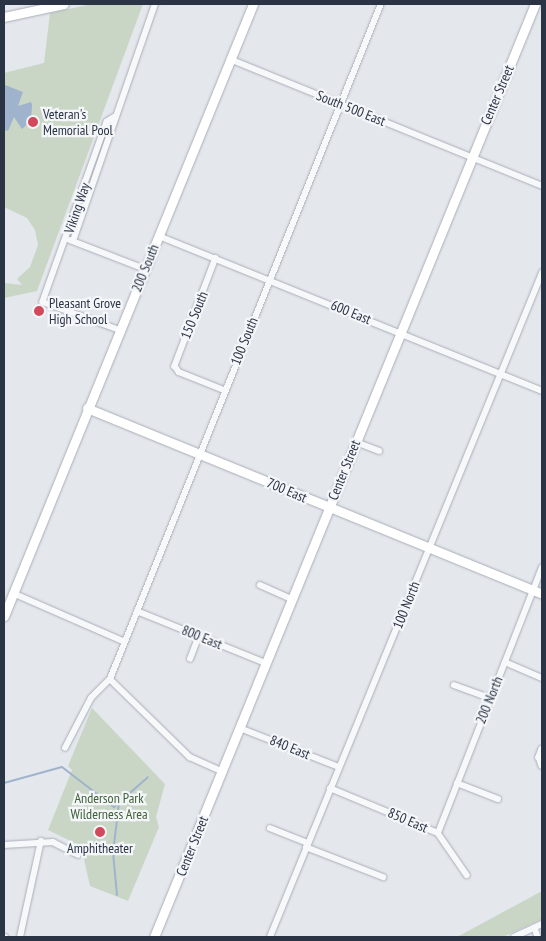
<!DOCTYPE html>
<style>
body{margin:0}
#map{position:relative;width:546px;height:941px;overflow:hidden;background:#e4e7ec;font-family:"PT Sans Narrow",sans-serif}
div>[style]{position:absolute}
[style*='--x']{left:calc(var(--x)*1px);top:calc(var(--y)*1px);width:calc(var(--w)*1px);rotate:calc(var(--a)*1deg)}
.green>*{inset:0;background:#c9d6c5}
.water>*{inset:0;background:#9fb4cc}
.stream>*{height:2px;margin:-1px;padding:0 1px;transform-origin:1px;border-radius:1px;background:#9fb4cc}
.roads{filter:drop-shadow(0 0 1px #a9aeb7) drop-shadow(0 0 1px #a9aeb7)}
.street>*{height:5.5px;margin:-2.75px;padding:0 2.75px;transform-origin:2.75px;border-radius:2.75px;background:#f7f8fa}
.secondary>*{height:9px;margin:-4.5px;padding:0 4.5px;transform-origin:4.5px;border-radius:4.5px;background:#fff}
.dots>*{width:14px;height:14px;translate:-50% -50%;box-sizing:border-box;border:2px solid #f4f6f9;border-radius:50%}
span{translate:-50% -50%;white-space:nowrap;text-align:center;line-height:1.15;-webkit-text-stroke:4.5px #f4f6f9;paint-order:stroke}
.street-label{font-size:14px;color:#2b3445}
.poi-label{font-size:14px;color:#2b3445}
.left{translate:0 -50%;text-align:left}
.park-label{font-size:14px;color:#3f6138}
.frame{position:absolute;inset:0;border:5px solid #2b3445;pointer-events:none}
</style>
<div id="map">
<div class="green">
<i style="clip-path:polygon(92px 4px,143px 4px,37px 291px,4px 298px,4px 283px,22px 285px,17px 279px,30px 267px,38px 245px,35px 230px,27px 218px,4px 207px,4px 73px,44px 63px,50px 13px)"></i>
<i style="clip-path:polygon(92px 708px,165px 784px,156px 817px,159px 827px,128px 901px,90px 886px,81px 846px,48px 830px,72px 770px,68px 766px)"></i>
<i style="clip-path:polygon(542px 891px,542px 919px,503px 937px,457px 937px)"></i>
</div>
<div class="water">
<i style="clip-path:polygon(5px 85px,23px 92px,18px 106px,31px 102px,32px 105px,31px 121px,22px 129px,14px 117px,8px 131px,4px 130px)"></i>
</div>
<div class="stream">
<i style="--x:4;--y:783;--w:60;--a:-15.4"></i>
<i style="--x:62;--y:767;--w:66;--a:37.6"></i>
<i style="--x:114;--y:807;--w:45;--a:-41.4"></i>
<i style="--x:117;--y:895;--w:42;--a:-95.4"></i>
<i style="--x:113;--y:853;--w:50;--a:-83.2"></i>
</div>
<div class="roads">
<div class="street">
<i style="--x:230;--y:59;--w:337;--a:22.1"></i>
<i style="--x:115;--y:117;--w:9;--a:148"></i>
<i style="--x:107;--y:122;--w:191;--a:109.6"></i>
<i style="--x:43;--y:302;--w:82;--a:20"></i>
<i style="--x:159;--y:236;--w:413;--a:22"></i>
<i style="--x:70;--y:240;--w:80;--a:21.1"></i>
<i style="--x:73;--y:241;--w:251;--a:-70.9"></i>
<i style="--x:216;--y:258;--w:116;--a:110.8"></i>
<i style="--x:175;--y:366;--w:7;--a:56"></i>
<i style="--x:179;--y:372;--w:48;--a:21.8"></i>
<i style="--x:356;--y:442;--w:25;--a:21"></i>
<i style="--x:260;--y:585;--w:35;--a:24"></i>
<i style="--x:13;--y:593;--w:122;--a:23.6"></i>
<i style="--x:137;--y:611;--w:139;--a:22"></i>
<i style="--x:190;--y:659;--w:25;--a:-69"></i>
<i style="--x:505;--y:662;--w:40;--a:23.4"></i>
<i style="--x:110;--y:679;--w:112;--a:44.3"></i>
<i style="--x:190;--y:757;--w:35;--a:24"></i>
<i style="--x:454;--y:685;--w:38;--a:20"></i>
<i style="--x:240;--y:728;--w:106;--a:21.5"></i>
<i style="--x:65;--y:748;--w:56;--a:-62.5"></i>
<i style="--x:91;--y:698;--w:27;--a:-45"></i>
<i style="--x:110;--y:679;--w:727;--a:-68.13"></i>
<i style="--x:542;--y:749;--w:9;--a:111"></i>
<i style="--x:539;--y:757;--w:9;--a:72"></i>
<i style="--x:457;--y:783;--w:44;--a:21.3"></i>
<i style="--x:330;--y:788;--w:117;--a:22.6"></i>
<i style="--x:438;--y:833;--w:51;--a:55.4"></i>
<i style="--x:270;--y:828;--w:41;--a:21.5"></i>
<i style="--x:438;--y:833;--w:285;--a:-68.6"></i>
<i style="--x:4;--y:845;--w:49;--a:-3.5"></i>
<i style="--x:53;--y:842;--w:28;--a:27"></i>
<i style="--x:306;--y:847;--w:83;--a:21.3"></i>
<i style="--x:535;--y:928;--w:9;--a:72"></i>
<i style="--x:4;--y:937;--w:1;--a:0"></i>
<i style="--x:20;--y:937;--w:98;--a:-77.7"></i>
<i style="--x:270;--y:937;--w:718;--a:-67.72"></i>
<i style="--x:514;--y:937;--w:31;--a:-25"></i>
</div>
<div class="secondary">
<i style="--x:4;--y:17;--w:61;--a:-12.2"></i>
<i style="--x:87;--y:408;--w:492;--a:22.2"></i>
<i style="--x:4;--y:616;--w:661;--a:-67.86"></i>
<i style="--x:154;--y:937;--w:1008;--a:-67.79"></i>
</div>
</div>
<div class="dots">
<i style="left:33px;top:122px;background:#d1495b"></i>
<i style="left:39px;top:311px;background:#d1495b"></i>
<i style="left:100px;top:832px;background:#d1495b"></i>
</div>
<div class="street-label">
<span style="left:497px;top:95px;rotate:-67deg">Center Street</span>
<span style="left:351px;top:108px;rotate:22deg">South 500 East</span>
<span style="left:77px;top:208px;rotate:-71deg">Viking Way</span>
<span style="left:145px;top:268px;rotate:-68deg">200 South</span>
<span style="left:351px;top:312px;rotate:22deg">600 East</span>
<span style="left:194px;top:315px;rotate:-68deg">150 South</span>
<span style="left:244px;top:341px;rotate:-68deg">100 South</span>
<span style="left:344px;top:470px;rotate:-68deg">Center Street</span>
<span style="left:287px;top:490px;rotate:23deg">700 East</span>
<span style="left:406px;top:605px;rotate:-68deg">100 North</span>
<span style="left:202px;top:637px;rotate:22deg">800 East</span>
<span style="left:489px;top:700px;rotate:-68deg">200 North</span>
<span style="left:290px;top:747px;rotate:22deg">840 East</span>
<span style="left:408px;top:820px;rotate:23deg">850 East</span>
<span style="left:192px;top:846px;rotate:-68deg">Center Street</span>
</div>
<div class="poi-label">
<span class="left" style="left:43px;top:122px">Veteran's<br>Memorial Pool</span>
<span class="left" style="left:49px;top:311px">Pleasant Grove<br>High School</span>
<span style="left:100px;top:848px">Amphitheater</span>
</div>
<div class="park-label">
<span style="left:109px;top:806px">Anderson Park<br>Wilderness Area</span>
</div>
<div class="frame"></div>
</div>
